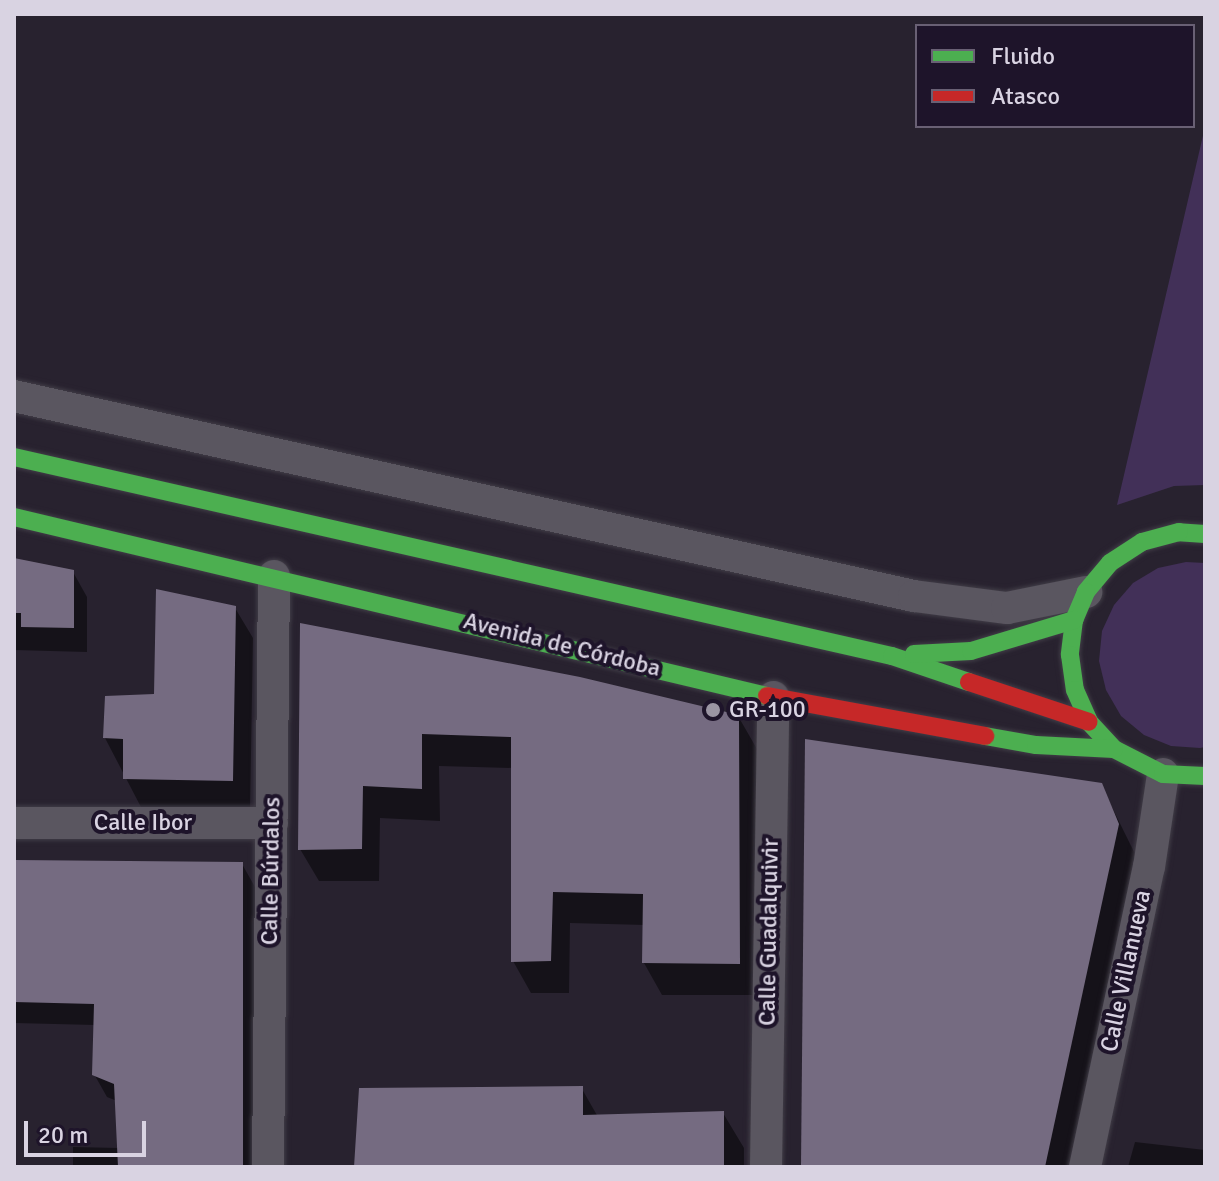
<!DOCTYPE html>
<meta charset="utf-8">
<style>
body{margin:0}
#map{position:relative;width:1219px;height:1181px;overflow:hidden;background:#28222f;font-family:Signika,sans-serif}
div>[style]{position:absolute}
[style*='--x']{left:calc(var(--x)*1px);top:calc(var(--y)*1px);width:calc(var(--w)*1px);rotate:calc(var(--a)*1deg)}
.green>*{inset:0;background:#423058}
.shadow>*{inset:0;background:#0007}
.building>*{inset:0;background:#756b81}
.roads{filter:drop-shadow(0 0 2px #413d47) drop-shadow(0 0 2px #413d47)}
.street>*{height:32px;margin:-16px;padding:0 16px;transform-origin:16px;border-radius:16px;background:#5a5660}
.fast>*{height:18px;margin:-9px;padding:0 9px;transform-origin:9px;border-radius:9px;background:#4caf50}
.jam>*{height:18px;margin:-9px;padding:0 9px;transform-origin:9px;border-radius:9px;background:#c62828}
.dots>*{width:22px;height:22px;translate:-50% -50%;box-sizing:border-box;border:4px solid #1e142a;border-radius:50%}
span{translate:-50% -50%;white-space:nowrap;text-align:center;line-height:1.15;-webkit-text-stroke:8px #1e142a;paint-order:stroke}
.street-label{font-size:24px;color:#d9d3e2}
.poi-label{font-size:24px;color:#d9d3e2}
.left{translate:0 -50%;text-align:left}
.frame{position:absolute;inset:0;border:16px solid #d9d3e2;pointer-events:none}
.legend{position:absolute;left:915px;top:24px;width:280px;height:104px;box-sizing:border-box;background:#1e142a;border:2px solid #696074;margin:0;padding:10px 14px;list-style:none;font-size:24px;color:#d9d3e2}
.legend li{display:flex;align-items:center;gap:16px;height:40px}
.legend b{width:40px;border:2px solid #696074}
.scale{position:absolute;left:24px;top:1121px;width:122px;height:36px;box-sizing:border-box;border:4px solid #d9d3e2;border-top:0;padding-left:10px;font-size:24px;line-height:28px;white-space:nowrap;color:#d9d3e2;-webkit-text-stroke:6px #1e142a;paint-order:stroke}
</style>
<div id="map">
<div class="green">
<i style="clip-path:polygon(1205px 127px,1205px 485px,1174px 486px,1117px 505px)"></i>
<i style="clip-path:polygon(1186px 562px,1205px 563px,1205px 747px,1200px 748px,1171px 746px,1144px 735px,1121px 716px,1106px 690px,1099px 661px,1102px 631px,1114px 605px,1133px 583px,1158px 568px)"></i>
</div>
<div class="shadow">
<i style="clip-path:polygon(14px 560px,73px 572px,87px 597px,87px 652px,14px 650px)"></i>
<i style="clip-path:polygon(235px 608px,253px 638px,250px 811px,142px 809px,105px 738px,156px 696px)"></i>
<i style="clip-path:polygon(302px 625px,738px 716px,757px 749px,757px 995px,662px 995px,644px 963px,645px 925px,570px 923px,569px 993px,531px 993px,513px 961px,513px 768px,439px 766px,440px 821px,380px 818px,379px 881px,319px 881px,300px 849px)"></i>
<i style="clip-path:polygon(1101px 785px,1140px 864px,1075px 1167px,803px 1167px)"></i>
<i style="clip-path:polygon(14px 862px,242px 864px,255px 887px,256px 1167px,73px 1167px,73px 1147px,119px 1148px,117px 1101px,107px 1097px,94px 1074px,95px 1025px,14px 1023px)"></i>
<i style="clip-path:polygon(582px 1089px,598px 1117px,723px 1113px,744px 1148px,744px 1167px,356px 1167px)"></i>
<i style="clip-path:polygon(1135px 1142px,1205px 1150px,1205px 1167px,1128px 1167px)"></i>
</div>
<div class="building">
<i style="clip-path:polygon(14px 558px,74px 570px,74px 628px,21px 627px,21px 613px,14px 613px)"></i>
<i style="clip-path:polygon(156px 589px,236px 606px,233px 781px,123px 779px,123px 739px,103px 738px,105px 696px,154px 694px)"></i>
<i style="clip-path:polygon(300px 623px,580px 677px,739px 715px,740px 964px,642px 963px,643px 894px,553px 892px,551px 961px,511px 962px,511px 737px,422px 734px,422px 789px,363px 786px,362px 849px,298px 850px)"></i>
<i style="clip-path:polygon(805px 739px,1102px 783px,1119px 824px,1045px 1167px,801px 1167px)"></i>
<i style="clip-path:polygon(14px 860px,243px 862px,243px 1167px,118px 1167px,114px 1084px,92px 1075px,94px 1004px,14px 1002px)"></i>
<i style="clip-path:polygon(583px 1086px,583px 1115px,724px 1111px,724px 1167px,354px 1167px,359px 1088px)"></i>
</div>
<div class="roads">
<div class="street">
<i style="--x:14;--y:396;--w:922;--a:12.53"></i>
<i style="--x:914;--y:596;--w:94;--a:7.4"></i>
<i style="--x:1007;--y:608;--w:81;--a:-11.4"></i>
<i style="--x:14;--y:823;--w:258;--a:0"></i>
<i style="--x:268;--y:1167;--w:591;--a:-89.42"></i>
<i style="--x:766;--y:1167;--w:470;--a:-89.1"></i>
<i style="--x:1085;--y:1167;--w:307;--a:-78"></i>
<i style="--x:1149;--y:867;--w:94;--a:-81.4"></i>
</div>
<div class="fast">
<i style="--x:14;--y:457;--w:900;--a:12.77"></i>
<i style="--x:892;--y:656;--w:81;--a:18.7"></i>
<i style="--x:14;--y:517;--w:774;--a:13.37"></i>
<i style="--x:1205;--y:534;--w:26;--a:-176"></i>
<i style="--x:1179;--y:532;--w:38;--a:165"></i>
<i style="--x:1142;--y:542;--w:38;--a:147"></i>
<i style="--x:1110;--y:563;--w:38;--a:130"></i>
<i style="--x:1086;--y:592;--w:30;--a:113"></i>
<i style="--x:1074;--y:620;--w:35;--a:97"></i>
<i style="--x:1070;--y:655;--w:35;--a:82"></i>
<i style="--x:1075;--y:690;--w:35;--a:66"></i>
<i style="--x:1089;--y:722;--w:37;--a:47"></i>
<i style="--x:1114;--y:749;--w:55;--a:27"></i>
<i style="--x:1163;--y:774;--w:42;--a:2.7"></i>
<i style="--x:914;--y:654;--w:57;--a:-3"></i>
<i style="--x:971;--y:651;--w:108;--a:-16.8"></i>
<i style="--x:985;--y:736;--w:52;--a:10"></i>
<i style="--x:1036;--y:745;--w:78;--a:2.9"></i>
</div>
<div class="jam">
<i style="--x:969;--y:682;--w:126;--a:18.4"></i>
<i style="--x:767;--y:696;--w:222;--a:10.4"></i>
</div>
</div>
<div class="dots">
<i style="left:713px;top:710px;background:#9b95a3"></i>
</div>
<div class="street-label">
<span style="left:562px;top:645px;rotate:14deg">Avenida de Córdoba</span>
<span style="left:143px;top:823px">Calle Ibor</span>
<span style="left:271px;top:871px;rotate:-89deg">Calle Búrdalos</span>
<span style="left:769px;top:932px;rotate:-89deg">Calle Guadalquivir</span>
<span style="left:1126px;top:971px;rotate:-78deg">Calle Villanueva</span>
</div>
<div class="poi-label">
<span class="left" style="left:729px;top:710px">GR-100</span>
</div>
<div class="frame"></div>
<ul class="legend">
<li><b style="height:10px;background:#4caf50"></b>Fluido</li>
<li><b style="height:10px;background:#c62828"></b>Atasco</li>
</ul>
<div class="scale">20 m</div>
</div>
